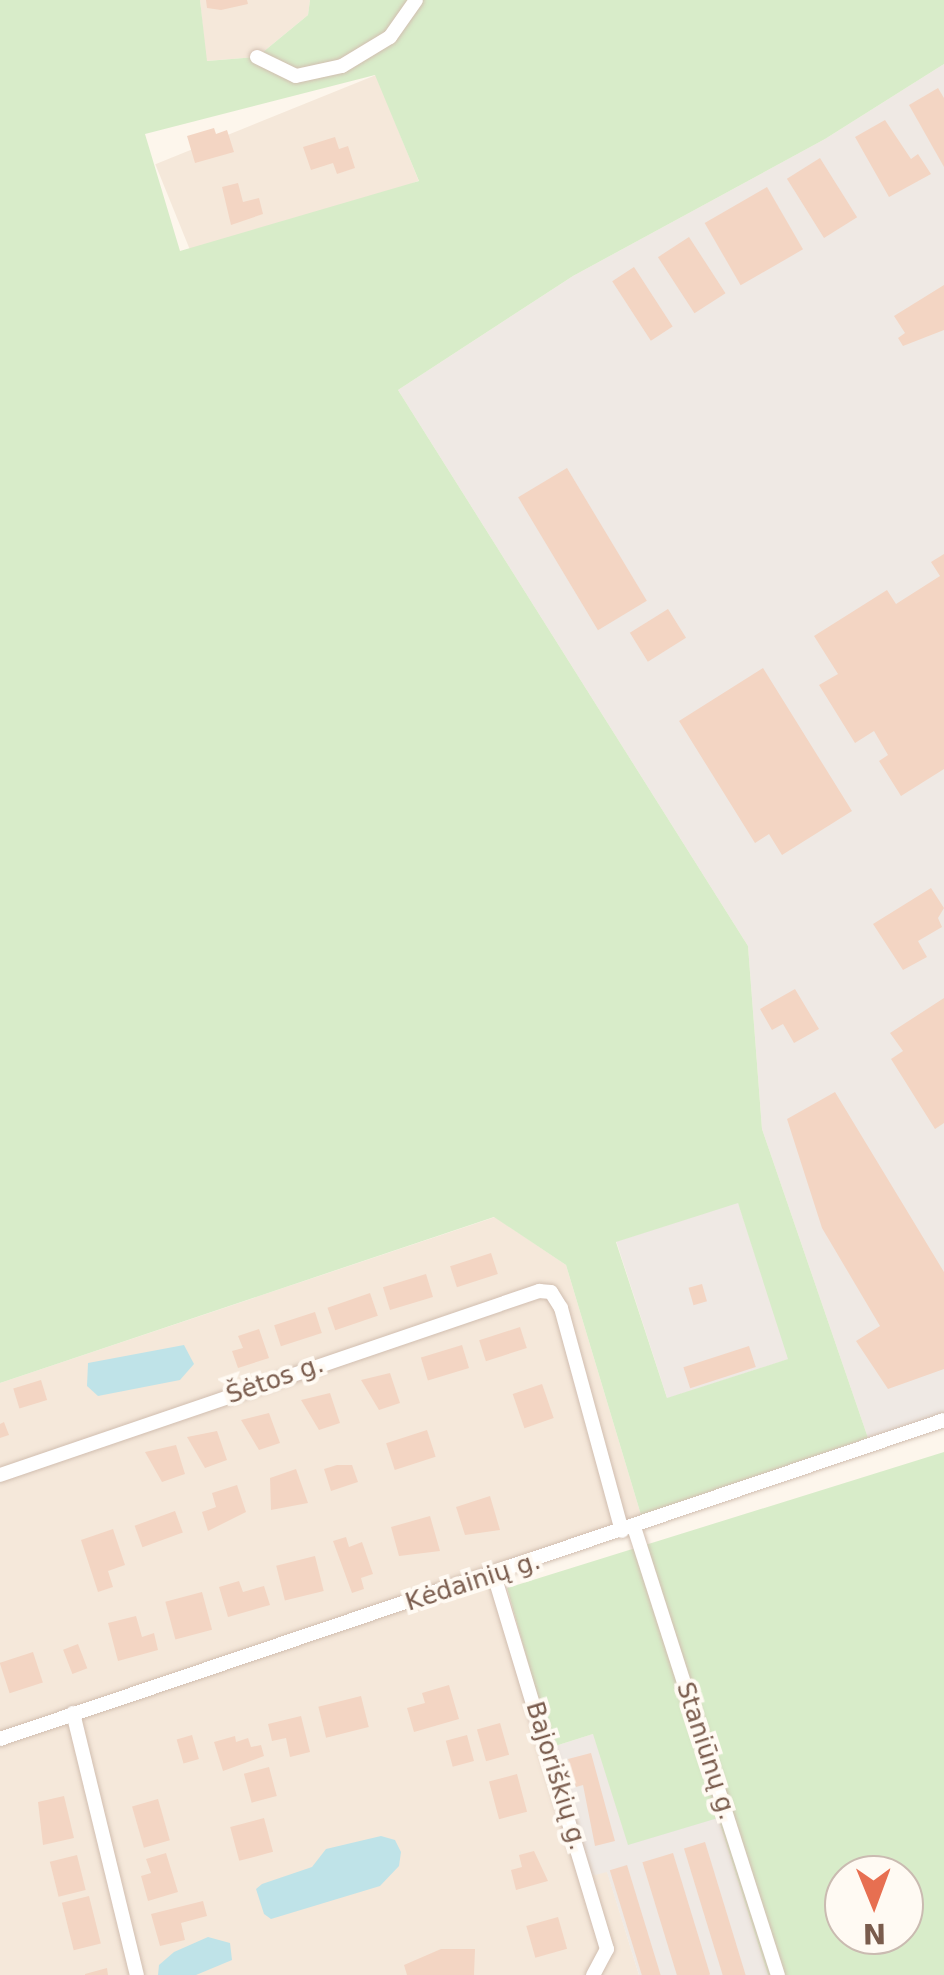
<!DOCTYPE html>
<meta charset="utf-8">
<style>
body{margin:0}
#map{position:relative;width:944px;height:1975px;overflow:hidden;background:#fdf6ec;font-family:"DejaVu Sans",sans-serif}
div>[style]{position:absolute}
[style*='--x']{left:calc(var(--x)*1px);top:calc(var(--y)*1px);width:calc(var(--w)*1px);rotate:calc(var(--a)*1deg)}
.residential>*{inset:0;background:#f5e8da;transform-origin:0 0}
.industrial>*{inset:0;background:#efe9e4;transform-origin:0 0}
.green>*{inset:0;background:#d8ecc9}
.water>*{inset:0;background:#bfe3e8}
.building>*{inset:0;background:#f3d5c3;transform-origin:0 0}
.roads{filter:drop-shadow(0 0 2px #d1beb0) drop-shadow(0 0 2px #d1beb0)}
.minor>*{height:14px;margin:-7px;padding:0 7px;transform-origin:7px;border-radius:7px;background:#fff}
span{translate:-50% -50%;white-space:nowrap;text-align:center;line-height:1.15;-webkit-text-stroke:8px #fffaf3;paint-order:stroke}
.street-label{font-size:25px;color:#7a5c4d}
.north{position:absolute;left:824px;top:1855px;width:100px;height:100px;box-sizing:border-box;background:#fffaf3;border:2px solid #cabbb1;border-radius:50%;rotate:179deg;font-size:28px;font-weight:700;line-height:40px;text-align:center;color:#7a5c4d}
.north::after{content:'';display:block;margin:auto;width:35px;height:45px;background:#e76f51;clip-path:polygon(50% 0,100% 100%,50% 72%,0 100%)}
</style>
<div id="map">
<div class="residential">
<i style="clip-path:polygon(200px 0,310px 0,308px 15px,257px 57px,206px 61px)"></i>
<i style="left:376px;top:75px;width:114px;height:238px;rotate:68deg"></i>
<i style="clip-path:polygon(495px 1217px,566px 1265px,641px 1515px,499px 1563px,591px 1876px,607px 1871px,639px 1975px,0 1975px,0 1383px)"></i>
</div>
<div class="industrial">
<i style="clip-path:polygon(944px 64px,944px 1413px,868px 1438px,762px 1129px,748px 946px,398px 390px,573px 276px,825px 139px)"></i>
<i style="left:738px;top:1202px;width:165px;height:128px;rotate:72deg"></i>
<i style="clip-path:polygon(593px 1734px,718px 1818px,768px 1975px,639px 1975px,607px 1872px,591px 1876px,552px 1747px)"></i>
</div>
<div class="green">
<i style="clip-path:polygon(evenodd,0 0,200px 0,207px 61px,257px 57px,308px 15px,310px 0,944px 0,944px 64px,825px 139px,573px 276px,398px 390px,748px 946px,762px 1129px,868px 1438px,641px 1515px,566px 1265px,494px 1217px,0 1383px,0 0,375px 75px,419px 181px,180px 251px,145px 134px,375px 75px,0 0,738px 1203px,788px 1359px,667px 1398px,616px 1242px,738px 1203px)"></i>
<i style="clip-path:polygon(evenodd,944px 1452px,944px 1975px,768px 1975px,718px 1818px,628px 1845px,593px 1734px,552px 1747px,507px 1588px,944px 1452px,844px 1875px,904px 1875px,904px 1935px,844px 1935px,844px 1875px)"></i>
</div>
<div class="water">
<i style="clip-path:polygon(184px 1345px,194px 1364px,180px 1380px,98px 1396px,87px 1386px,88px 1363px)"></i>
<i style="clip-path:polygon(381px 1836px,395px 1840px,401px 1852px,399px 1866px,380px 1886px,271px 1919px,264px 1914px,256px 1889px,262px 1884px,312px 1867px,326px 1849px)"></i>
<i style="clip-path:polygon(208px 1937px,230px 1943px,232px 1960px,196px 1975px,158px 1975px,159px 1965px,174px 1952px)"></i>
</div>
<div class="building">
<i style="clip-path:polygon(206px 0,247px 0,248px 4px,221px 10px,207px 8px)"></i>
<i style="clip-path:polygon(938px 88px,944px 98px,944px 167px,909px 105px)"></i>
<i style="clip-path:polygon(885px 120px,911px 159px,918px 154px,931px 174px,889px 197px,855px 137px)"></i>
<i style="clip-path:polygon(214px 128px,216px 134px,227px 130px,234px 152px,195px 163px,187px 136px)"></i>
<i style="clip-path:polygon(335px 137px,339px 149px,348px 146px,355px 168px,337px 174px,333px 163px,311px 170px,303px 147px)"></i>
<i style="left:820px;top:158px;width:70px;height:39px;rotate:58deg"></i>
<i style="clip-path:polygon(238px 183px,243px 202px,259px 198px,263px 214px,231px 225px,222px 187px)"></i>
<i style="left:767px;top:187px;width:72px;height:72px;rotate:60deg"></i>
<i style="left:689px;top:237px;width:67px;height:37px;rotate:57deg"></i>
<i style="left:634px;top:267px;width:71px;height:26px;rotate:57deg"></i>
<i style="clip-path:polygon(944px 285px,944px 330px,903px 346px,898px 338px,905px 333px,894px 316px)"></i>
<i style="left:567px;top:468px;width:155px;height:57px;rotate:59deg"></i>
<i style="clip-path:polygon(944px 554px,944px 769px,901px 796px,879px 761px,888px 755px,874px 731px,855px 743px,819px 685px,838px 674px,814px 636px,887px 590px,896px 604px,940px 576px,931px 562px)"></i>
<i style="left:668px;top:609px;width:34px;height:45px;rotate:58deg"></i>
<i style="clip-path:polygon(763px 668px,852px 811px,782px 855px,769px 834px,755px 843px,679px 721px)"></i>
<i style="clip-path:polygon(931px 888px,944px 908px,938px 918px,942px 927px,918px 941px,927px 957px,903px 970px,873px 924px)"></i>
<i style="clip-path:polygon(795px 989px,819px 1029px,794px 1043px,783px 1024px,772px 1030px,760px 1009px)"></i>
<i style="clip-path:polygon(944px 998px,944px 1123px,935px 1129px,891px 1059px,903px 1051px,890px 1033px)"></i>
<i style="clip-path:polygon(835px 1092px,944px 1272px,944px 1369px,888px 1389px,856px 1341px,880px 1326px,822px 1228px,787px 1119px)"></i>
<i style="left:491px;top:1253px;width:22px;height:43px;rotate:72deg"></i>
<i style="left:426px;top:1274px;width:24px;height:45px;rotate:73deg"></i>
<i style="left:702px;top:1284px;width:18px;height:14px;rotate:74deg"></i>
<i style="left:370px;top:1293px;width:24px;height:45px;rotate:71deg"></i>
<i style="left:315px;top:1312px;width:22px;height:43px;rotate:72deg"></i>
<i style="left:520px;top:1327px;width:22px;height:43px;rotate:72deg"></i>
<i style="clip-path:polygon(259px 1329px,269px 1358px,238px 1368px,232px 1351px,243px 1348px,238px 1336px)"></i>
<i style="left:462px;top:1345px;width:24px;height:43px;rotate:73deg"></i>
<i style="left:749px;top:1346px;width:22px;height:69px;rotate:72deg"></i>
<i style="clip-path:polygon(390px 1373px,400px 1403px,379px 1410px,361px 1380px)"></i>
<i style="left:41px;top:1380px;width:21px;height:29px;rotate:73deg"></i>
<i style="left:542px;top:1384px;width:36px;height:31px;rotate:71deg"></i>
<i style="clip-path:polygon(330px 1393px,340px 1423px,319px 1430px,301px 1400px)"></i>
<i style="clip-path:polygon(269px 1413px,280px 1443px,259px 1450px,241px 1420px)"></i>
<i style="clip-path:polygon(4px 1422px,9px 1435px,0 1438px,0 1424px)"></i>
<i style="left:427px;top:1430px;width:28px;height:43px;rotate:72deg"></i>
<i style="clip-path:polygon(217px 1431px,227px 1460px,205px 1468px,187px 1437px)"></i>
<i style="clip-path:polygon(176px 1445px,185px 1474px,162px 1482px,145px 1452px)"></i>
<i style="clip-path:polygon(337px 1465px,352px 1465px,358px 1482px,331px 1491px,324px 1469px)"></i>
<i style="clip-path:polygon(296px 1469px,308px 1503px,271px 1510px,270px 1478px)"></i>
<i style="clip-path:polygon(237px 1485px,246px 1512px,208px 1531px,202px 1512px,216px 1507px,212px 1493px)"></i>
<i style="clip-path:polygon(490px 1496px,500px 1530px,465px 1535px,456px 1507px)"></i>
<i style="left:175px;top:1511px;width:23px;height:43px;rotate:70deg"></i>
<i style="clip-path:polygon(430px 1516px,440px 1551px,399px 1556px,391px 1527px)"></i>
<i style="clip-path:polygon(113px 1529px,125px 1565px,108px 1571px,113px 1587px,98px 1592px,81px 1540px)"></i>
<i style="clip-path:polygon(346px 1537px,349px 1547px,362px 1542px,373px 1574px,361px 1578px,364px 1589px,352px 1593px,333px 1541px)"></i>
<i style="left:315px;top:1556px;width:36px;height:40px;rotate:76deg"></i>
<i style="clip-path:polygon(239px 1581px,243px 1592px,264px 1586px,270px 1605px,228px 1617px,219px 1587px)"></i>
<i style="left:202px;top:1592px;width:39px;height:38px;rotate:75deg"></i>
<i style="clip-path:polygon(136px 1616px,142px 1637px,154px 1633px,158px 1650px,118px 1661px,108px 1623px)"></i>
<i style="left:78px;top:1644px;width:26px;height:16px;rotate:69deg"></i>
<i style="left:33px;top:1652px;width:32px;height:35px;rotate:72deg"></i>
<i style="clip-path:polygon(449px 1685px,459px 1719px,414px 1732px,407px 1708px,425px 1703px,422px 1693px)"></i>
<i style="left:361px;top:1696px;width:32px;height:44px;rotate:76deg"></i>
<i style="clip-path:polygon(301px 1716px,310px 1752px,290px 1757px,286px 1738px,272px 1741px,268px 1724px)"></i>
<i style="left:500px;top:1723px;width:33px;height:24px;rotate:74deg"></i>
<i style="left:192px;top:1735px;width:25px;height:16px;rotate:74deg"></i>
<i style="left:467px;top:1735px;width:27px;height:22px;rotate:75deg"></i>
<i style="clip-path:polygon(235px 1736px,236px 1742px,248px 1738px,251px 1747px,261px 1745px,264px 1756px,223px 1771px,214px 1742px)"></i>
<i style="clip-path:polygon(591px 1753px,615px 1841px,595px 1846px,583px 1785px,576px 1787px,568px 1759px)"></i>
<i style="left:269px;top:1767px;width:30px;height:26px;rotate:75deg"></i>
<i style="left:517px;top:1774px;width:39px;height:29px;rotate:75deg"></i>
<i style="clip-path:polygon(64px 1796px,74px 1838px,43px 1845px,38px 1802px)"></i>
<i style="left:158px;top:1799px;width:43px;height:27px;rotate:74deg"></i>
<i style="left:264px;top:1818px;width:35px;height:35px;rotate:75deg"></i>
<i style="left:705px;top:1842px;width:139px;height:22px;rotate:73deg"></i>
<i style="clip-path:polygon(534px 1851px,548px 1881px,516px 1890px,511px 1870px,522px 1867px,519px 1855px)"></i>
<i style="clip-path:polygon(166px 1853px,178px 1892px,148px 1901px,141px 1876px,151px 1873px,146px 1859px)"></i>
<i style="left:673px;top:1853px;width:127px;height:32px;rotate:73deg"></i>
<i style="left:77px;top:1855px;width:36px;height:28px;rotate:76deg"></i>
<i style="left:627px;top:1865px;width:115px;height:18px;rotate:73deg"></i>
<i style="left:89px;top:1896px;width:49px;height:28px;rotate:76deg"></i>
<i style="clip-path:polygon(203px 1901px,207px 1916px,181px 1923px,185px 1940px,160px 1946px,151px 1914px)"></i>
<i style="left:558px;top:1917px;width:33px;height:33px;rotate:74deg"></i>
<i style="clip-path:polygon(441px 1949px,475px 1949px,474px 1975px,407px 1975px,404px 1965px)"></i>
<i style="clip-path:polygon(107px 1968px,108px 1975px,85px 1975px,85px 1974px)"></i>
</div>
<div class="roads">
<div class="minor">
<i style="--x:257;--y:57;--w:43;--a:26"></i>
<i style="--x:296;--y:76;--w:47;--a:-12.3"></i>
<i style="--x:342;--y:66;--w:56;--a:-31.1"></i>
<i style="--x:390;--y:37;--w:45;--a:-54.9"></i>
<i style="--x:0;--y:1475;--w:570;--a:-18.85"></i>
<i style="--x:539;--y:1291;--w:12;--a:5"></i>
<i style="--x:551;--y:1292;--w:19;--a:58"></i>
<i style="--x:561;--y:1308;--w:231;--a:74.7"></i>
<i style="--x:634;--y:1527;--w:471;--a:72.2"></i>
<i style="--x:494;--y:1575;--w:391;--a:73.2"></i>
<i style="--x:607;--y:1949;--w:30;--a:118"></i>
<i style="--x:73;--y:1713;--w:270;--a:76.3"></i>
<i style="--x:0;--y:1739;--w:996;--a:-18.67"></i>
</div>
</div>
<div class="street-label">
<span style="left:275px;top:1380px;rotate:-19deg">Šėtos g.</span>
<span style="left:473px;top:1582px;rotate:-18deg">Kėdainių g.</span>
<span style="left:706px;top:1751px;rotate:72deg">Staniūnų g.</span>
<span style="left:556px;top:1776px;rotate:73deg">Bajoriškių g.</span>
</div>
<div class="north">N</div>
</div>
